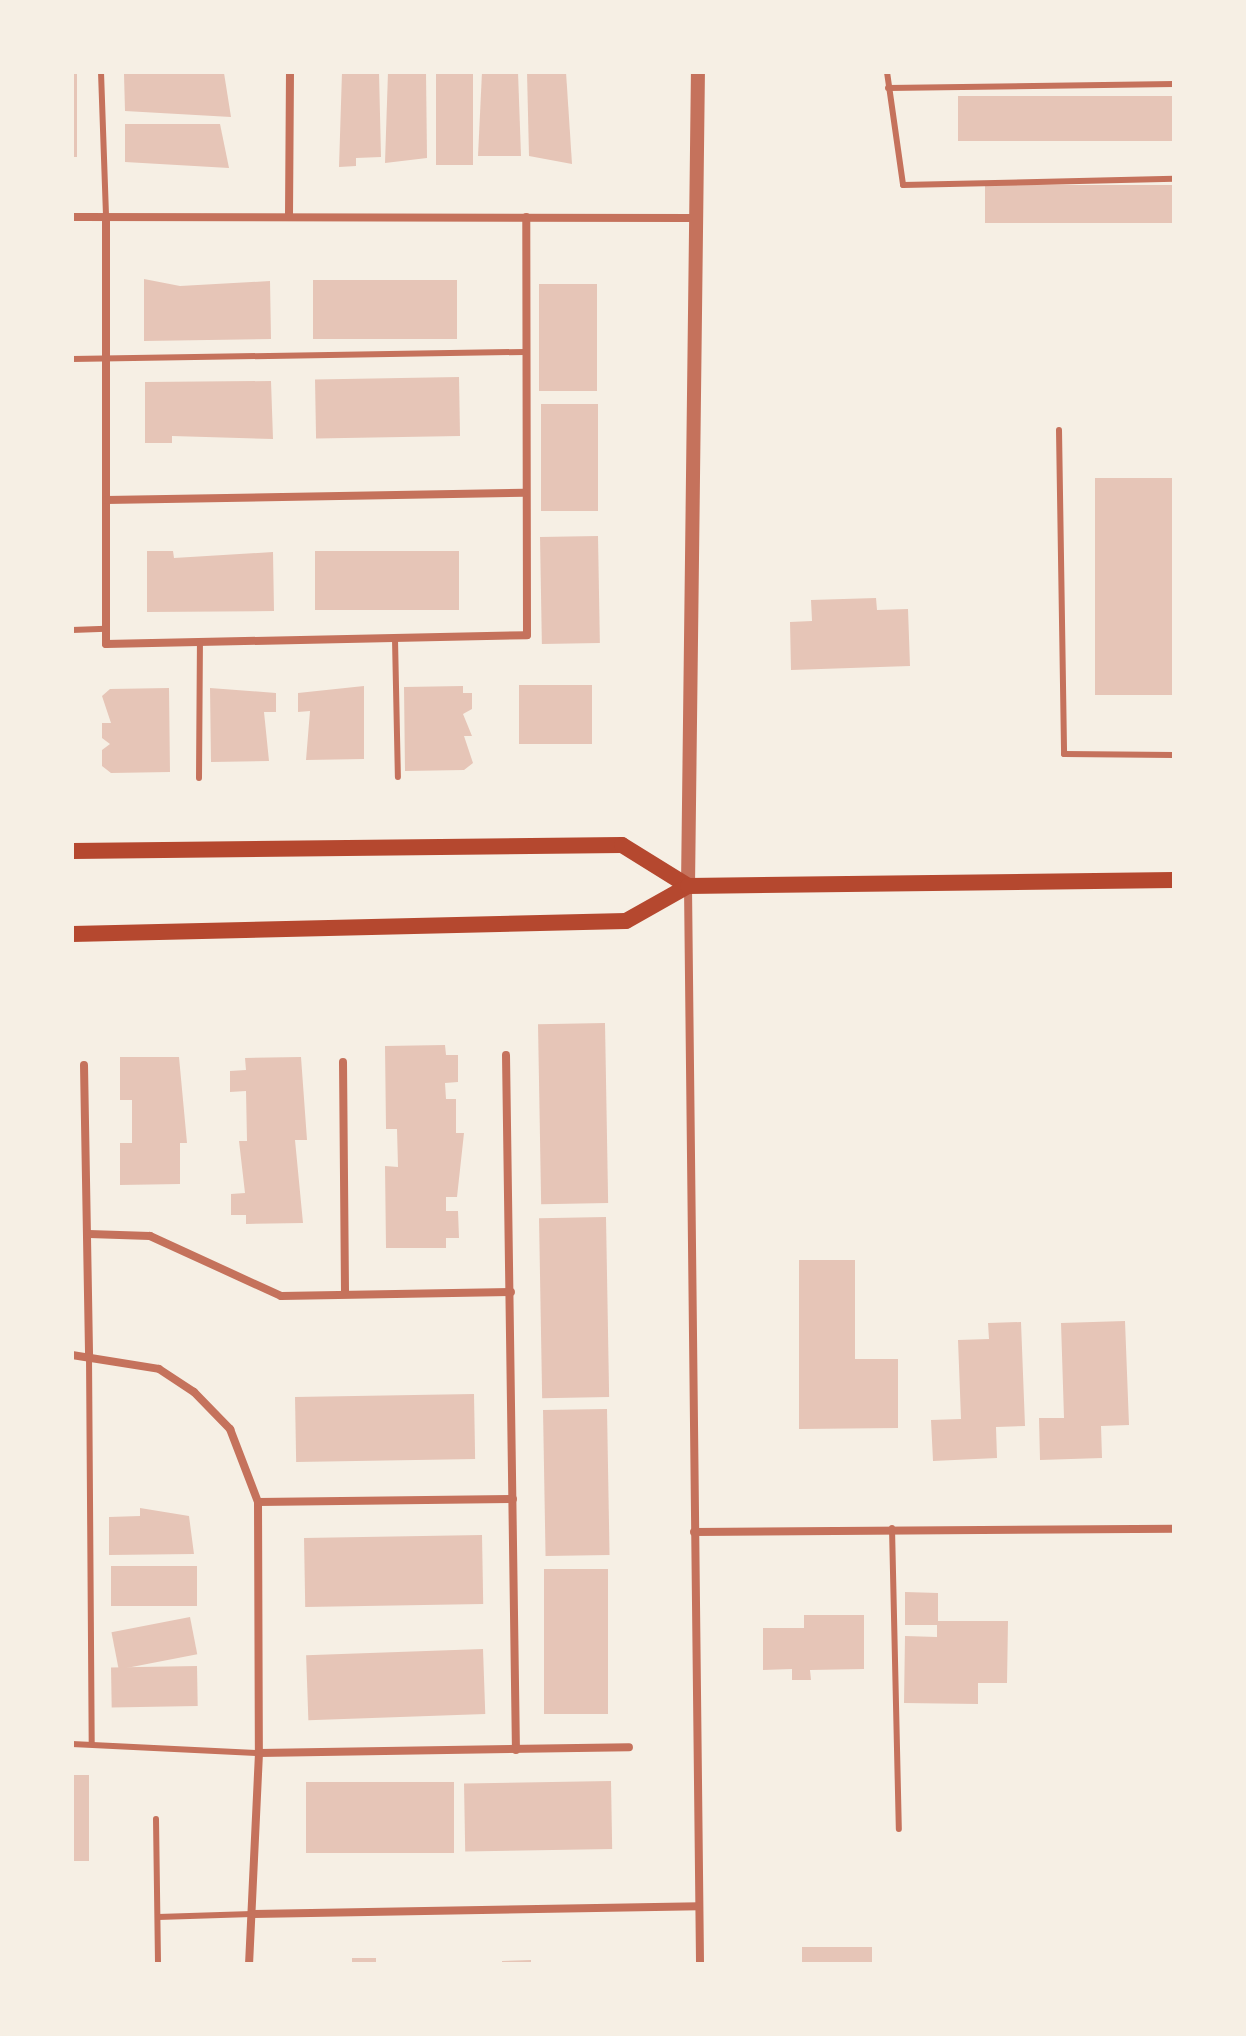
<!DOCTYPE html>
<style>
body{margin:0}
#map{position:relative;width:1246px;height:2036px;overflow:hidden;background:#f6efe4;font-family:"Varela Round",sans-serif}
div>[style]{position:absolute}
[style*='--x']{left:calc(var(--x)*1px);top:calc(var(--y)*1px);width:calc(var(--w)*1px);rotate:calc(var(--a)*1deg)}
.building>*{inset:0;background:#e6c5b7;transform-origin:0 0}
.service>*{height:6px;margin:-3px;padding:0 3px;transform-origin:3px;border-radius:3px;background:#c5725c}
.minor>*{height:8px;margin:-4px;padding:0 4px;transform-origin:4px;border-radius:4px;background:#c5725c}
.tertiary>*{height:14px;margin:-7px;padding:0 7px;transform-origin:7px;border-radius:7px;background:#c5725c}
.secondary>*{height:16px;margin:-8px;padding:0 8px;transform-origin:8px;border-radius:8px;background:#b5482f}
span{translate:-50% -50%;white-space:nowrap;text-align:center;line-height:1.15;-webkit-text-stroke:8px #f6efe4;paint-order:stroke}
.frame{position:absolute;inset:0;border:74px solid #f6efe4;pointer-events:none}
</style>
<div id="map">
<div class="building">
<i style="left:72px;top:72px;width:5px;height:85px"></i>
<i style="clip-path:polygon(342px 72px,379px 72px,381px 157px,356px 158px,356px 166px,339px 167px)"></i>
<i style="clip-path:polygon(388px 72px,426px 72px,427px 158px,385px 163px)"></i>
<i style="left:436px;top:72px;width:37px;height:93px"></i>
<i style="clip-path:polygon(482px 72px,518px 72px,521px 156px,478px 156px)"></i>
<i style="clip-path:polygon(527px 72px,566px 72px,572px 164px,529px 156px)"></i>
<i style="clip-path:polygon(224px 73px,231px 117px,125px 111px,124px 74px)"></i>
<i style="left:1174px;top:96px;width:45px;height:216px;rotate:90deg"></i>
<i style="clip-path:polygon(125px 124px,220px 124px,229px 168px,125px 162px)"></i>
<i style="left:1174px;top:185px;width:38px;height:189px;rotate:90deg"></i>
<i style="clip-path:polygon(144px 279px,180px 286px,270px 281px,271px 339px,144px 341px)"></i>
<i style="left:457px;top:280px;width:59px;height:144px;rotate:90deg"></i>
<i style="left:597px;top:284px;width:107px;height:58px;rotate:90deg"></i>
<i style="left:459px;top:377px;width:59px;height:144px;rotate:89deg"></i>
<i style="clip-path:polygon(271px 381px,273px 439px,172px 436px,172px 443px,145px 443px,145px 382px)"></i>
<i style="left:541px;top:404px;width:57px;height:107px"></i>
<i style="left:1095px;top:478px;width:79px;height:217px"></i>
<i style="left:598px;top:536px;width:107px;height:58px;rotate:89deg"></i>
<i style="clip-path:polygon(147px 551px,173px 551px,174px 558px,273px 552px,274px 611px,147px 612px)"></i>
<i style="left:459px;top:551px;width:59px;height:144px;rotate:90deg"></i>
<i style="clip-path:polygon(876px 598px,877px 610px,908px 609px,910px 666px,791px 670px,790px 622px,812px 621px,811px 600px)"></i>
<i style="left:592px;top:685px;width:59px;height:73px;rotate:90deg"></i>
<i style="clip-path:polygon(364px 686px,364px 759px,306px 760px,310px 711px,298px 712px,298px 693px)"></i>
<i style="clip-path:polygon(463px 686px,463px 693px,472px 693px,472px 709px,463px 714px,472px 736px,464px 736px,473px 763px,464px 770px,405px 771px,404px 687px)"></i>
<i style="clip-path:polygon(169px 688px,170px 772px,111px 773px,102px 766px,102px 750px,110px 744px,102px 738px,102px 723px,111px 723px,102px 696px,110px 689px)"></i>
<i style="clip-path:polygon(210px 688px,276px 693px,276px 712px,264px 712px,269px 761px,211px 762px)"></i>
<i style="left:605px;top:1023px;width:180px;height:67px;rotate:89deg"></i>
<i style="clip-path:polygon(445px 1045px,446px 1055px,458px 1055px,458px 1082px,445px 1083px,446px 1099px,456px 1099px,456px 1133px,464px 1133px,457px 1197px,446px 1197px,446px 1211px,458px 1211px,459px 1238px,446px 1238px,446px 1248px,386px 1248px,385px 1166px,398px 1167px,397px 1129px,386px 1129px,385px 1046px)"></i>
<i style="clip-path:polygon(120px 1057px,179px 1057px,187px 1143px,180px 1143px,180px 1184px,120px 1185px,120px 1143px,132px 1143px,132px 1100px,120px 1100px)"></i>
<i style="clip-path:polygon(301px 1057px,307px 1140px,295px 1140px,303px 1223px,246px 1224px,246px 1215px,231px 1215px,231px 1194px,245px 1193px,239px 1141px,247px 1141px,246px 1091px,230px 1092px,230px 1071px,246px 1070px,245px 1058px)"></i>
<i style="left:606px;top:1217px;width:180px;height:67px;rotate:89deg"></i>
<i style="clip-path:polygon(799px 1260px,855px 1260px,855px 1359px,898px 1359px,898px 1428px,799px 1429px)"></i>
<i style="clip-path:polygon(1125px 1321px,1129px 1425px,1101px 1426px,1102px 1458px,1040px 1460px,1039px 1418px,1064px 1418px,1061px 1323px)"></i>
<i style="clip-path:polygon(1021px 1322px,1025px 1426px,996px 1427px,997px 1458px,933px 1461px,931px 1420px,961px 1419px,958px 1340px,989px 1339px,988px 1323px)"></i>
<i style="left:474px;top:1394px;width:65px;height:179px;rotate:89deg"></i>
<i style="left:607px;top:1409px;width:146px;height:64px;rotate:89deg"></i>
<i style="clip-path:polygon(140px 1508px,189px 1516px,194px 1554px,109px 1555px,109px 1517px,140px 1516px)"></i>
<i style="left:482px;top:1535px;width:69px;height:178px;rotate:89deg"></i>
<i style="left:111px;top:1566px;width:86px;height:40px"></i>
<i style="left:608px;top:1569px;width:145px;height:64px;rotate:90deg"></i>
<i style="clip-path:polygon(905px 1592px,938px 1593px,938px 1621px,1008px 1621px,1007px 1683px,978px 1683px,978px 1704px,904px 1703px,905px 1636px,937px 1637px,937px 1625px,905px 1625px)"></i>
<i style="clip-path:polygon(804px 1615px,864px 1615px,864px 1669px,810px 1670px,811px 1680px,792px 1680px,792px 1669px,763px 1670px,763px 1628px,804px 1628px)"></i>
<i style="left:190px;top:1617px;width:38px;height:80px;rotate:79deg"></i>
<i style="left:483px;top:1649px;width:65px;height:177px;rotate:88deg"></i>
<i style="left:197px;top:1666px;width:40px;height:86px;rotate:89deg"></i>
<i style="left:72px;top:1775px;width:17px;height:86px"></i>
<i style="left:611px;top:1781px;width:68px;height:147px;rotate:89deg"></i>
<i style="left:306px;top:1782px;width:148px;height:71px"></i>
<i style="left:802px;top:1947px;width:70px;height:17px"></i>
<i style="left:352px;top:1958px;width:24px;height:6px"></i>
<i style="clip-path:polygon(531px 1960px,531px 1964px,502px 1964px,502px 1961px)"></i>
</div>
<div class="service">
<i style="--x:101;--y:72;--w:145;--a:88"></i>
<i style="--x:887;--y:72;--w:114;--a:81.9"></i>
<i style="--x:903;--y:185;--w:271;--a:-1.3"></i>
<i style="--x:888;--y:88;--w:286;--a:-0.8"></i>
<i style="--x:72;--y:359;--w:453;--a:-0.9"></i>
<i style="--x:1059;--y:430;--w:324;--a:89.1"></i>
<i style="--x:1064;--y:754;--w:110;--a:0.5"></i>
<i style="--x:72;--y:630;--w:34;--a:-2"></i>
<i style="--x:395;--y:639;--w:138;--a:88.8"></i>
<i style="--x:199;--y:778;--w:136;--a:-89.6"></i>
<i style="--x:89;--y:1356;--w:388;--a:89.6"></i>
<i style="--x:892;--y:1528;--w:301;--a:88.7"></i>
<i style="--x:72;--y:1744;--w:187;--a:2.8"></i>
<i style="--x:156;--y:1819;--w:145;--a:89.2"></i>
<i style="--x:158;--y:1917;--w:94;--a:-1.8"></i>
</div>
<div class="minor">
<i style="--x:289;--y:215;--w:143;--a:-89.6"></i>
<i style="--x:72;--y:217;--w:625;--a:0.09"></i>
<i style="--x:106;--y:217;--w:427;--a:90"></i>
<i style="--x:106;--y:644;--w:421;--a:-1.2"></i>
<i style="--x:527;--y:635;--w:418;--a:-90.1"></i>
<i style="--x:106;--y:500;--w:418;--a:-1"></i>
<i style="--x:688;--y:887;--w:1077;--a:89.36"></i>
<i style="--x:506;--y:1055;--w:695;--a:89.18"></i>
<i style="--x:343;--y:1062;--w:231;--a:89.5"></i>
<i style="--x:84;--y:1065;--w:291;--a:89"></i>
<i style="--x:89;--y:1234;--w:61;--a:1.9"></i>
<i style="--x:150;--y:1236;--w:144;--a:24.6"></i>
<i style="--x:281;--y:1296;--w:230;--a:-1"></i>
<i style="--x:72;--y:1355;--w:88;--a:9.1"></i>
<i style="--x:159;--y:1369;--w:42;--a:33.3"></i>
<i style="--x:194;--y:1392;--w:52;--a:45.8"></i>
<i style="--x:230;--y:1429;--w:78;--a:69"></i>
<i style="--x:258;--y:1502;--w:251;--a:89.8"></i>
<i style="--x:259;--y:1753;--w:211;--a:92.7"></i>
<i style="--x:258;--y:1502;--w:255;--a:-0.7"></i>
<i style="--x:694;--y:1532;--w:480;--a:-0.4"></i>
<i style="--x:259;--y:1753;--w:370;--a:-0.9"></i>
<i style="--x:252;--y:1914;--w:447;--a:-1"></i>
</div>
<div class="tertiary">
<i style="--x:688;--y:886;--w:814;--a:-89.3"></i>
</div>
<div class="secondary">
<i style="--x:72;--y:851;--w:550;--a:-0.63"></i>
<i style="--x:622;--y:845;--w:78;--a:31.8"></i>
<i style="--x:72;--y:934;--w:554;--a:-1.34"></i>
<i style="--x:626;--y:921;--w:71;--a:-29.4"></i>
<i style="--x:688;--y:886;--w:486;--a:-0.7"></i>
</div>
<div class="frame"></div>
</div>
